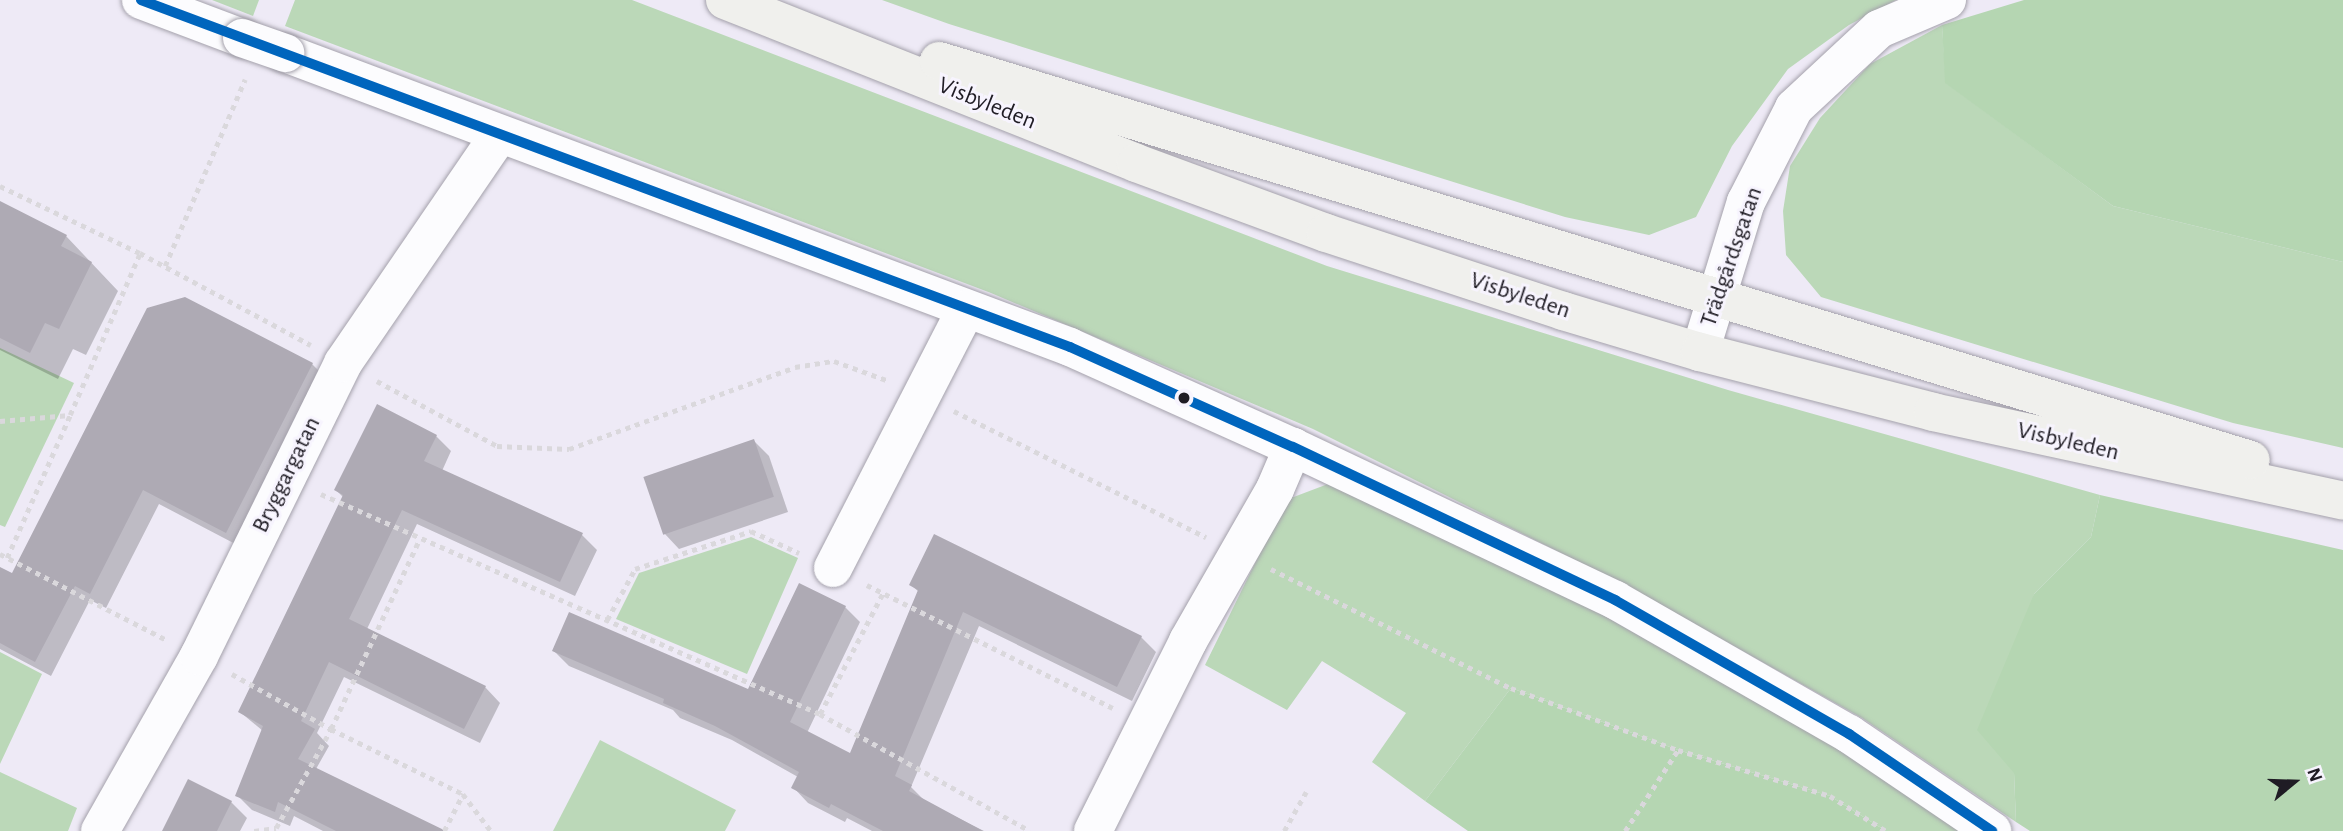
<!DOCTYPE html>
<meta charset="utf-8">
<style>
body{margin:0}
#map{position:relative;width:2343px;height:831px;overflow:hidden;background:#eeeaf6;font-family:"Alegreya Sans",sans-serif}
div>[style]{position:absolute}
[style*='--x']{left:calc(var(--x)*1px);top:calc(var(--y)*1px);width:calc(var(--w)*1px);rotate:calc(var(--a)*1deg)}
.green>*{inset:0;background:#bbd8b8}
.forest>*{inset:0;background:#b5d6b2}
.shadow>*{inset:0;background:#0003}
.building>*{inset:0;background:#aeaab4;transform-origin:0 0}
.path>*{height:4.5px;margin-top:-2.25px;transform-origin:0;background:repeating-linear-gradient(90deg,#dad8dc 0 5px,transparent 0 10px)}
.roads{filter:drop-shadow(0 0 2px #a4a1ab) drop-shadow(0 0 2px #a4a1ab)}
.minor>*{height:38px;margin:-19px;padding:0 19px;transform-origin:19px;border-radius:19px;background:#fcfcfe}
.major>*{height:38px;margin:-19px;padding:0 19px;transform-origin:19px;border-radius:19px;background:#f0f0ed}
.bridges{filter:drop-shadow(0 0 2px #a4a1ab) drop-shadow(0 0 2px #a4a1ab)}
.minor-bridge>*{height:38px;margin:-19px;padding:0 19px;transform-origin:19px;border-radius:19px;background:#fcfcfe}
.bus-1>*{height:10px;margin:-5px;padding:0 5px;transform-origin:5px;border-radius:5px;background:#0065bd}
.dots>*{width:19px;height:19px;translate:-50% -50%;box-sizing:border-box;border:4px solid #f7f4fe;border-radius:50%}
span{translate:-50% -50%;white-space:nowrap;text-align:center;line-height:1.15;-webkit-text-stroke:6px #f7f4fe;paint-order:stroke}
.street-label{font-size:24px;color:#1f1c24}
.north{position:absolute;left:2259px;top:747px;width:70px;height:70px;-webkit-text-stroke:5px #f7f4fe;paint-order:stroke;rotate:71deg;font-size:19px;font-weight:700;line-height:28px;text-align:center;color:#1f1c24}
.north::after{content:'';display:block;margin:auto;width:24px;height:32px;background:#1f1c24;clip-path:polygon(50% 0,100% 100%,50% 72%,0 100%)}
</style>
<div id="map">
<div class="green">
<i style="clip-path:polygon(212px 0,259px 0,253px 16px)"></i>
<i style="clip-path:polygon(295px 0,632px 0,1327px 266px,1728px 390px,2100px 495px,2091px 537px,2034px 594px,2014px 773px,2016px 822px,1862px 718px,1629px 587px,1313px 429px,991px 293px,285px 26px)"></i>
<i style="clip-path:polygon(882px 0,1896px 0,1849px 25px,1788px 69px,1732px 146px,1696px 217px,1649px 235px,1565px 217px,949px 24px)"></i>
<i style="clip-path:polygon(1942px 25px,1946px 83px,2113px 206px,2343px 262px,2343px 448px,2233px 423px,1821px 297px,1786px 255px,1783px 211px,1790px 166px,1820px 118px,1870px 64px)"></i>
<i style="clip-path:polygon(0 348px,74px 383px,5px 527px,0 525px)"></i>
<i style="clip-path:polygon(1328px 484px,1601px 614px,1836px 748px,1959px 831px,1886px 831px,1830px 796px,1678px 750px,1511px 688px,1425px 801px,1372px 762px,1406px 713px,1322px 661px,1287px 710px,1205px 665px,1260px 553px,1291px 498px)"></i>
<i style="clip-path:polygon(751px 537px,798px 558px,747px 674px,616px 619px,639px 573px)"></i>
<i style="clip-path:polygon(0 652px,42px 674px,0 764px)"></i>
<i style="clip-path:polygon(600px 740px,736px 810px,725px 831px,553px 831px)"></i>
<i style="clip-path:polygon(0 772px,77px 808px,68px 831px,0 831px)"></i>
</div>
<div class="forest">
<i style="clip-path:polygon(2024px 0,2343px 0,2343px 262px,2113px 206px,1945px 83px,1942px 25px)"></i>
<i style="clip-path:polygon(2100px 495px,2343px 550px,2343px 831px,2030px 831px,2016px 822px,2014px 773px,1977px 730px,2034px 594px,2091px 537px)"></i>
<i style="clip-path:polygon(1511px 688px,1678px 750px,1830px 796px,1886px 831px,1468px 831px,1425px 801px)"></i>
</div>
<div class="shadow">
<i style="clip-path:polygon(0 203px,66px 236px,118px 291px,86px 355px,73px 349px,58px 379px,0 350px)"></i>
<i style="clip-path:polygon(312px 364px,327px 379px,241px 547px,159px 504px,106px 608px,90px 600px,51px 676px,0 649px,0 569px,12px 576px)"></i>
<i style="clip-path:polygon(436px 436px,451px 451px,442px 471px,582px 535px,597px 550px,575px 596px,417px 524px,367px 629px,485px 687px,500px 703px,480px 743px,344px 677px,317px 733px,329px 746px,316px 769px,427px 831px,323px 831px,294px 816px,290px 826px,252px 810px,237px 795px,263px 731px,240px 712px,343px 497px,336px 490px)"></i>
<i style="clip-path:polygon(754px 441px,769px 456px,788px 512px,679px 549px,664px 533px)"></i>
<i style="clip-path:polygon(911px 585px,1141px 637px,1156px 652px,1132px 701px,979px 626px,911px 787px,926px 802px,984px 831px,872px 831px,847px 818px,845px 822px,808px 803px,793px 787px,798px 777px,732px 740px,680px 718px,673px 710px,569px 666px,554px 651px,749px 692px,845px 607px,860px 622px,807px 733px,850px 755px,919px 592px)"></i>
<i style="clip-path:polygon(231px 802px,247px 818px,240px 831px,166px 831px)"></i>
</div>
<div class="building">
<i style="clip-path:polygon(0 201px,67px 235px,61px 246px,92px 262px,59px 329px,45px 323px,30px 353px,0 338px)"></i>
<i style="clip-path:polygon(185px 297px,313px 363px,226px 533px,143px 490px,90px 594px,75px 586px,35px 662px,0 643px,0 567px,12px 573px,147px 308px)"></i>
<i style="clip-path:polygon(377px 404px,437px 435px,424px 461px,583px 533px,560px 582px,402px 510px,349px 619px,486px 686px,464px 729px,329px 662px,301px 721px,315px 729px,298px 759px,446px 831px,336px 831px,278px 802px,275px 812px,235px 796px,263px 726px,238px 712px,343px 495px,334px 490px)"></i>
<i style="left:754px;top:439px;width:61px;height:117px;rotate:71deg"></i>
<i style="clip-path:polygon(934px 534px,1142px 636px,1117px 687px,963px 612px,895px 776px,912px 785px,909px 791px,983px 831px,883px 831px,831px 804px,829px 808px,791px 788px,799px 772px,715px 726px,663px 703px,664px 699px,552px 651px,569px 612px,748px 689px,799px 583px,846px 606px,790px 722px,850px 753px,918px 590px,909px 585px)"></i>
<i style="clip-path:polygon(188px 779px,232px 801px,217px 831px,162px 831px)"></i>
</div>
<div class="path">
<i style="--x:0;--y:186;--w:155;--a:25.6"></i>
<i style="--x:140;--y:253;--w:194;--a:28.3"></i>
<i style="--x:165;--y:266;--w:203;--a:-66.8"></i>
<i style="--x:377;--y:381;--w:136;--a:28.4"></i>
<i style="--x:497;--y:446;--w:72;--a:2.4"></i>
<i style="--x:569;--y:449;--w:240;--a:-19.9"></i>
<i style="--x:795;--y:367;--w:39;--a:-9"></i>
<i style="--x:834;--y:361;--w:59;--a:20"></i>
<i style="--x:954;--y:411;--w:282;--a:26.6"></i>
<i style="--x:0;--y:421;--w:70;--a:-4.9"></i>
<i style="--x:70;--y:415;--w:176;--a:-66.6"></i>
<i style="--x:321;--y:494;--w:545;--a:23.79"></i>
<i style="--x:820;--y:714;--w:240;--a:29.1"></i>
<i style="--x:0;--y:554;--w:186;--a:27.3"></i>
<i style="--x:7;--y:558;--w:156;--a:-66.2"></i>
<i style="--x:1271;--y:569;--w:268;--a:26.4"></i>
<i style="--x:1511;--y:688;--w:178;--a:20.4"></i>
<i style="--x:1678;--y:750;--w:159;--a:16.8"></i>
<i style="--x:1830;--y:796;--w:66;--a:32"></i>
<i style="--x:867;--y:585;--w:275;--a:26.6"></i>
<i style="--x:607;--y:620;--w:58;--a:-61.2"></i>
<i style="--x:635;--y:569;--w:122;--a:-18.1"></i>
<i style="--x:751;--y:531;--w:53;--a:24.6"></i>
<i style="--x:232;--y:674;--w:113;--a:29.1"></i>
<i style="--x:331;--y:729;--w:147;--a:26.2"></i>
<i style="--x:463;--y:794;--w:46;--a:52.9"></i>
<i style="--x:820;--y:714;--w:136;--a:-62.5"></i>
<i style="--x:254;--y:831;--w:22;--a:-8"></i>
<i style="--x:276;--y:828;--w:113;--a:-60.9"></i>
<i style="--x:331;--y:729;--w:208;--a:-65"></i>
<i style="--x:444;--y:831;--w:42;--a:-62.8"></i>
<i style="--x:1284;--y:831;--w:45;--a:-60.6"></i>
<i style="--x:1625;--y:831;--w:97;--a:-56.8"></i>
</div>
<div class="roads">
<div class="minor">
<i style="--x:141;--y:0;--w:108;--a:20.6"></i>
<i style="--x:285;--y:53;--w:838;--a:20.53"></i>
<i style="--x:1070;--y:347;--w:244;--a:24.2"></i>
<i style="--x:1293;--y:447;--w:357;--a:25.4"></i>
<i style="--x:1615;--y:600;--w:270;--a:29.8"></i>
<i style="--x:1849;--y:734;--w:173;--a:34.1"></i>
<i style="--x:1700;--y:352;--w:157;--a:-73"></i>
<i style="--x:1746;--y:202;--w:106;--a:-62.9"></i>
<i style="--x:1794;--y:108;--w:116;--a:-42.9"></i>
<i style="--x:1879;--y:29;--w:74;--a:-23.1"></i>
<i style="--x:833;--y:568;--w:291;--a:-62.8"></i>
<i style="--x:100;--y:831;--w:201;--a:-60.5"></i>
<i style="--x:199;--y:656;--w:326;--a:-63.8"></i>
<i style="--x:343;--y:363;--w:276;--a:-55.6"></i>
<i style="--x:1093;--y:831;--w:212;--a:-63.4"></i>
<i style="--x:1188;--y:641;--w:175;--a:-60.2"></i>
<i style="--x:1275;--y:489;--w:46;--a:-66.8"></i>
</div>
<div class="major">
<i style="--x:725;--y:0;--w:442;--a:21.6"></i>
<i style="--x:1136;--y:163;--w:202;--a:20.2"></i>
<i style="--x:1326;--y:233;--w:250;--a:18.2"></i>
<i style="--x:1563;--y:311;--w:143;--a:16.7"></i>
<i style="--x:1700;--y:352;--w:241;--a:14.4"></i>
<i style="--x:1933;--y:412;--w:420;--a:12.2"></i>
<i style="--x:939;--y:61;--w:1371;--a:16.92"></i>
</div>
</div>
<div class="bridges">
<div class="minor-bridge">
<i style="--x:242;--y:38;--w:46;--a:19.2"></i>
</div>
</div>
<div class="bus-1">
<i style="--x:141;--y:0;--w:992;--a:20.48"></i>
<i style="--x:1070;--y:347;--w:244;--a:24.2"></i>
<i style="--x:1293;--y:447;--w:357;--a:25.4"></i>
<i style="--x:1615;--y:600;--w:270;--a:29.8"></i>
<i style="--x:1849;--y:734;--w:173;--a:34.1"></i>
</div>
<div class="dots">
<i style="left:1184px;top:398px;background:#1f1c24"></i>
</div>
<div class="street-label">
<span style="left:987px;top:104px;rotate:22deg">Visbyleden</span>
<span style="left:1732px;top:257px;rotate:-71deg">Trädgårdsgatan</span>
<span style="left:1520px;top:296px;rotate:18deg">Visbyleden</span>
<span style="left:2068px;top:442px;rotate:13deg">Visbyleden</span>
<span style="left:287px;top:475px;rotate:-64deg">Bryggargatan</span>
</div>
<div class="north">N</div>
</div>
